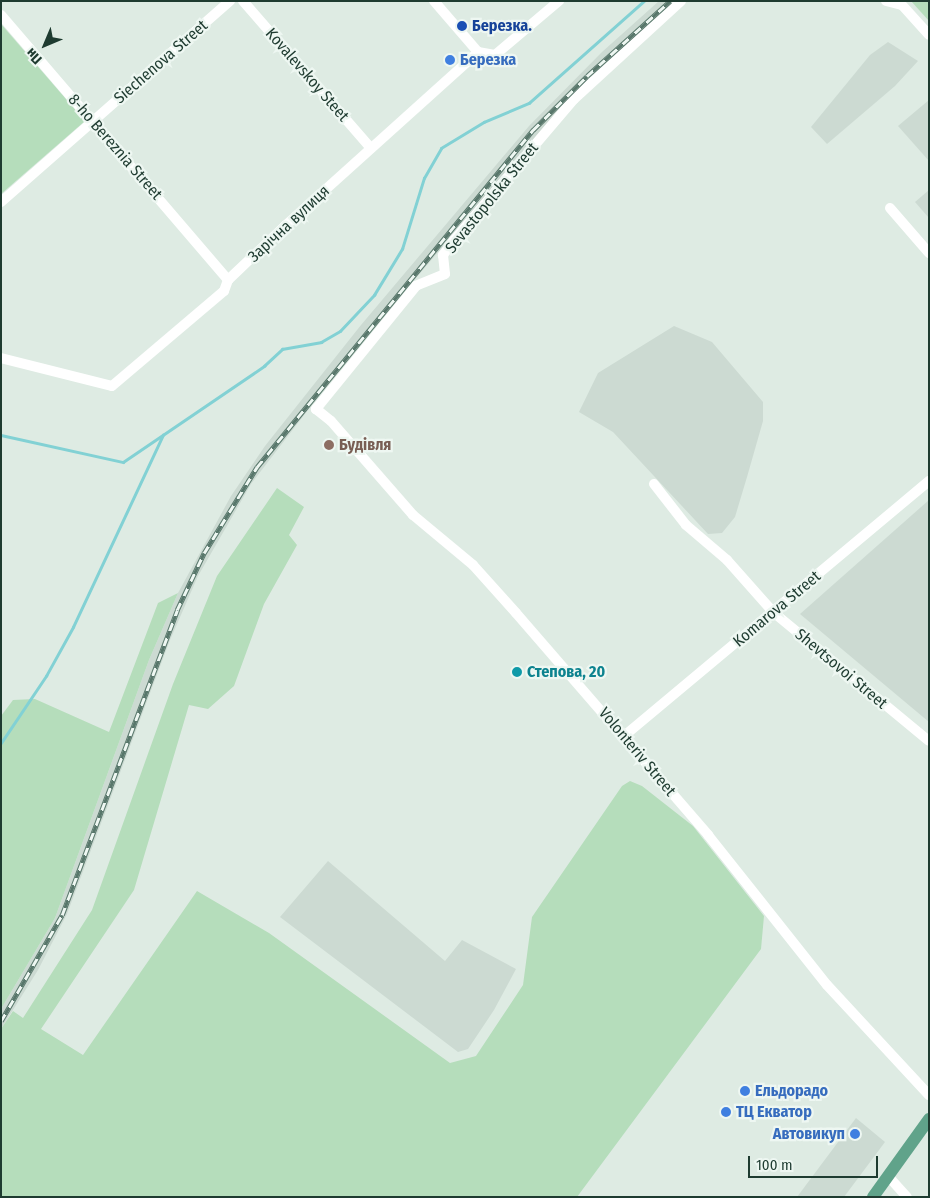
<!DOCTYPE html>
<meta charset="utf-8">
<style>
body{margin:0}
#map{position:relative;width:930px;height:1198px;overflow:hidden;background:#deebe3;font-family:"Fira Sans Condensed",sans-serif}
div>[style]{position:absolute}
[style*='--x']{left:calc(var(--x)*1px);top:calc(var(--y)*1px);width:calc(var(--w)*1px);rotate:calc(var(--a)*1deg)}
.built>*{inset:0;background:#ccdad2}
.green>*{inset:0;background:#b5ddbb}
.stream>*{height:2.5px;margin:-1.25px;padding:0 1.25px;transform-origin:1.25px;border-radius:1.25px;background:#82d1d4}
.minor>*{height:10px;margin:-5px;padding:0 5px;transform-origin:5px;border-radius:5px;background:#fff}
.major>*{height:12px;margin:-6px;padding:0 6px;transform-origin:6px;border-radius:6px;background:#60a38a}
.rail>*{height:4.5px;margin-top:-2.25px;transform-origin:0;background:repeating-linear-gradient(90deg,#eef7f2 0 8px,#58776b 0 16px);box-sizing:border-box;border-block:1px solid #58776b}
.dots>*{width:14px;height:14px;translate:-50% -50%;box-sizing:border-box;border:2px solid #eef7f2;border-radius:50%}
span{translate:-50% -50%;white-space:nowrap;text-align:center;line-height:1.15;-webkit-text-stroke:4.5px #eef7f2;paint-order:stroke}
.transit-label{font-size:16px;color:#164399;font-weight:700}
.left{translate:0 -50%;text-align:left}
.shop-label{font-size:16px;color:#366cbe;font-weight:700}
.right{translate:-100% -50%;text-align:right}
.street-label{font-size:16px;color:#1e3b30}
.education-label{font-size:16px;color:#785e54;font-weight:700}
.culture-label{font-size:16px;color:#0d838f;font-weight:700}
.frame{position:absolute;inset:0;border:2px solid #1e3b30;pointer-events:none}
.north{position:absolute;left:20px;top:20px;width:50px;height:50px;-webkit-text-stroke:4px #eef7f2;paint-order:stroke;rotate:225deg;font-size:14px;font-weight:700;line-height:20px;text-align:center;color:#1e3b30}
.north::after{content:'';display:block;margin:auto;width:18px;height:22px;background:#1e3b30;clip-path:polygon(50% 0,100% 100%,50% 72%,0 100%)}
.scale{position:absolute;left:748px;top:1156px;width:130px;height:22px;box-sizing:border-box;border:2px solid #1e3b30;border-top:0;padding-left:6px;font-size:15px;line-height:18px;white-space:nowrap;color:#1e3b30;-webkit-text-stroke:4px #eef7f2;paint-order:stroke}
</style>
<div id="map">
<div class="built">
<i style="clip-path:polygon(659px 1px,680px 1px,538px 135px,352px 353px,251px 484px,198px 576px,170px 640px,67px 914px,38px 970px,1px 1029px,1px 1009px,55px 918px,149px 660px,178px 593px,231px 496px,265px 446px,361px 325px,529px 126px,602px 52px)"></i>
<i style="clip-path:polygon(888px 42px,918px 61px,895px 86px,827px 144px,811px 127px,870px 55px)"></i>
<i style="clip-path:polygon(929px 100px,929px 161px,898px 126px)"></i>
<i style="clip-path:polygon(929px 190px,929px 218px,915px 202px)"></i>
<i style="clip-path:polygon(674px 326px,712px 342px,763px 402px,763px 421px,747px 477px,735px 517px,722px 533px,708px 534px,613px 432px,579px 412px,598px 373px)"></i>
<i style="clip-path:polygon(929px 500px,929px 722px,800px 614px)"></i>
<i style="clip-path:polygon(328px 861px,445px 961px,462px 940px,516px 969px,494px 1010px,468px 1049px,458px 1052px,280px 917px)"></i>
<i style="clip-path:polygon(856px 1118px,885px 1142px,844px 1197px,797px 1197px)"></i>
</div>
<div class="green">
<i style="clip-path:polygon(911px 1px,929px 1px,929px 21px)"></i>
<i style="clip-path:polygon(1px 24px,85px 121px,1px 194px)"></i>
<i style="clip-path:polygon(277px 488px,304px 507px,289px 535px,297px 545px,264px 604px,234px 686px,208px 709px,189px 705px,134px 890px,41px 1029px,83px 1055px,197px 891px,269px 933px,450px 1063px,476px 1056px,523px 985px,532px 917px,622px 786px,630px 781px,642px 786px,693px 826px,764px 916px,761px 949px,577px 1197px,1px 1197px,1px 1029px,13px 1011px,23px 1018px,92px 910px,173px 684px,217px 576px)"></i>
<i style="clip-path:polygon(178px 593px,149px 660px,55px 918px,1px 1009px,1px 716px,13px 700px,35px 699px,109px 732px,158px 603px)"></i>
</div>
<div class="stream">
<i style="--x:1;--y:435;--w:125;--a:12.5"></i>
<i style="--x:123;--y:462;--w:171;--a:-34.2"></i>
<i style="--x:264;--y:366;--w:25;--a:-43"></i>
<i style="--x:282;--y:349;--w:40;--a:-10"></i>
<i style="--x:321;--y:342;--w:22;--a:-30"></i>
<i style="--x:340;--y:331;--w:50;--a:-46.6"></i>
<i style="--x:374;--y:295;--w:54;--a:-58.7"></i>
<i style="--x:402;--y:249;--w:74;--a:-72.8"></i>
<i style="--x:424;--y:178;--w:34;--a:-60"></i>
<i style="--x:441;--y:148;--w:50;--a:-31.2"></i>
<i style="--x:484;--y:122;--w:49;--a:-22.9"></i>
<i style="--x:529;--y:103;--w:154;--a:-41.6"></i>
<i style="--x:1;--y:743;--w:81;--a:-56.1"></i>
<i style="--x:46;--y:676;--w:56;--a:-61.1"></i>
<i style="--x:73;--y:627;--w:212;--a:-64.9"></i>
</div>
<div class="minor">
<i style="--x:243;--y:1;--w:195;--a:49"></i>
<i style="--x:434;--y:1;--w:67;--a:49.2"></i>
<i style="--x:681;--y:1;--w:145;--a:137.5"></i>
<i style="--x:574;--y:99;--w:185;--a:130.4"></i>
<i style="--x:454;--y:240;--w:19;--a:126"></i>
<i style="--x:443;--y:255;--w:19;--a:84"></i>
<i style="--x:445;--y:274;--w:31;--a:158"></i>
<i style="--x:416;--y:286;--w:159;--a:129.1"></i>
<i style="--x:316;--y:409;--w:19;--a:39"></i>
<i style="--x:331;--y:421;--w:125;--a:48.9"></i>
<i style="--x:413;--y:515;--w:78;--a:39.8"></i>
<i style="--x:473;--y:565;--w:64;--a:48.1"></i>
<i style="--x:516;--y:613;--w:294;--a:49.1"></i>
<i style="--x:708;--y:835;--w:191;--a:51.6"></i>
<i style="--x:827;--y:985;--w:150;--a:47.2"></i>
<i style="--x:886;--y:1;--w:16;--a:14"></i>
<i style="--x:902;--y:5;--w:40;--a:48"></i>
<i style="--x:1;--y:15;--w:349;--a:49.4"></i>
<i style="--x:478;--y:52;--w:17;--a:10"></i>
<i style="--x:495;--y:55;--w:84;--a:-40.2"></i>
<i style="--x:1;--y:202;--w:305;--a:-41.3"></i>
<i style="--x:890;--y:208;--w:60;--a:49.1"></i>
<i style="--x:1;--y:358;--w:114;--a:14.2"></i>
<i style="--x:112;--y:386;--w:147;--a:-40.3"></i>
<i style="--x:224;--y:291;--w:12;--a:-70"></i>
<i style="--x:228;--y:280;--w:79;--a:-43.5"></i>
<i style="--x:285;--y:226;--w:260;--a:-42"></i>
<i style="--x:654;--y:484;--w:52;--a:52"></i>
<i style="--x:686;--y:525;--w:54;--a:40.5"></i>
<i style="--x:727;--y:560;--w:69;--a:48.5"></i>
<i style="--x:773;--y:612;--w:202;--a:39.6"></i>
<i style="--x:624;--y:736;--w:398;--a:-39.9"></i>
<i style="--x:888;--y:1176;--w:28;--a:48"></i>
</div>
<div class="major">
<i style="--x:873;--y:1197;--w:96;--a:-54.3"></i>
</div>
<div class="rail">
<i style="--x:1;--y:1021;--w:122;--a:-60.1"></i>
<i style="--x:62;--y:915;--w:326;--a:-69.3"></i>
<i style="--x:177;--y:610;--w:63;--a:-64.7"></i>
<i style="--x:204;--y:553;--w:101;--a:-58.4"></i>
<i style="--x:257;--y:467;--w:436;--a:-50.7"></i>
<i style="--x:533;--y:130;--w:76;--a:-45"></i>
<i style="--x:587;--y:76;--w:112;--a:-42.1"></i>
</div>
<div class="dots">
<i style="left:462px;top:26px;background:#1a4fb4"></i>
<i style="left:450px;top:60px;background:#3f7fe0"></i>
<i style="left:329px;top:445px;background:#8d6e63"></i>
<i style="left:517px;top:672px;background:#0f9aa8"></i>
<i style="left:745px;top:1091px;background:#3f7fe0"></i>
<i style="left:726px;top:1112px;background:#3f7fe0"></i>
<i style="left:855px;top:1134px;background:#3f7fe0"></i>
</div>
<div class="transit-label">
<span class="left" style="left:472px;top:26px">Березка.</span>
</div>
<div class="shop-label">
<span class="left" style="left:460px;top:60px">Березка</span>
<span class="left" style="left:755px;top:1091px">Ельдорадо</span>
<span class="left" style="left:736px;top:1112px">ТЦ Екватор</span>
<span class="right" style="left:845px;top:1134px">Автовикуп</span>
</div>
<div class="street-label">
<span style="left:161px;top:62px;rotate:-41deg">Siechenova Street</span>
<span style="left:307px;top:75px;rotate:49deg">Kovalevskoy Steet</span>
<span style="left:115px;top:147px;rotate:49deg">8-ho Bereznia Street</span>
<span style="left:492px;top:198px;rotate:-51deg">Sevastopolska Street</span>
<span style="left:289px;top:224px;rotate:-43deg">Зарічна вулиця</span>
<span style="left:777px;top:609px;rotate:-40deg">Komarova Street</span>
<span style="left:841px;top:669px;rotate:40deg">Shevtsovoi Street</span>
<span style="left:637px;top:752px;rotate:50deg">Volonteriv Street</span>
</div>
<div class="education-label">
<span class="left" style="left:339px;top:445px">Будівля</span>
</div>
<div class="culture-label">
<span class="left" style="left:527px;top:672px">Степова, 20</span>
</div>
<div class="frame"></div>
<div class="north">Пн</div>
<div class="scale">100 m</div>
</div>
